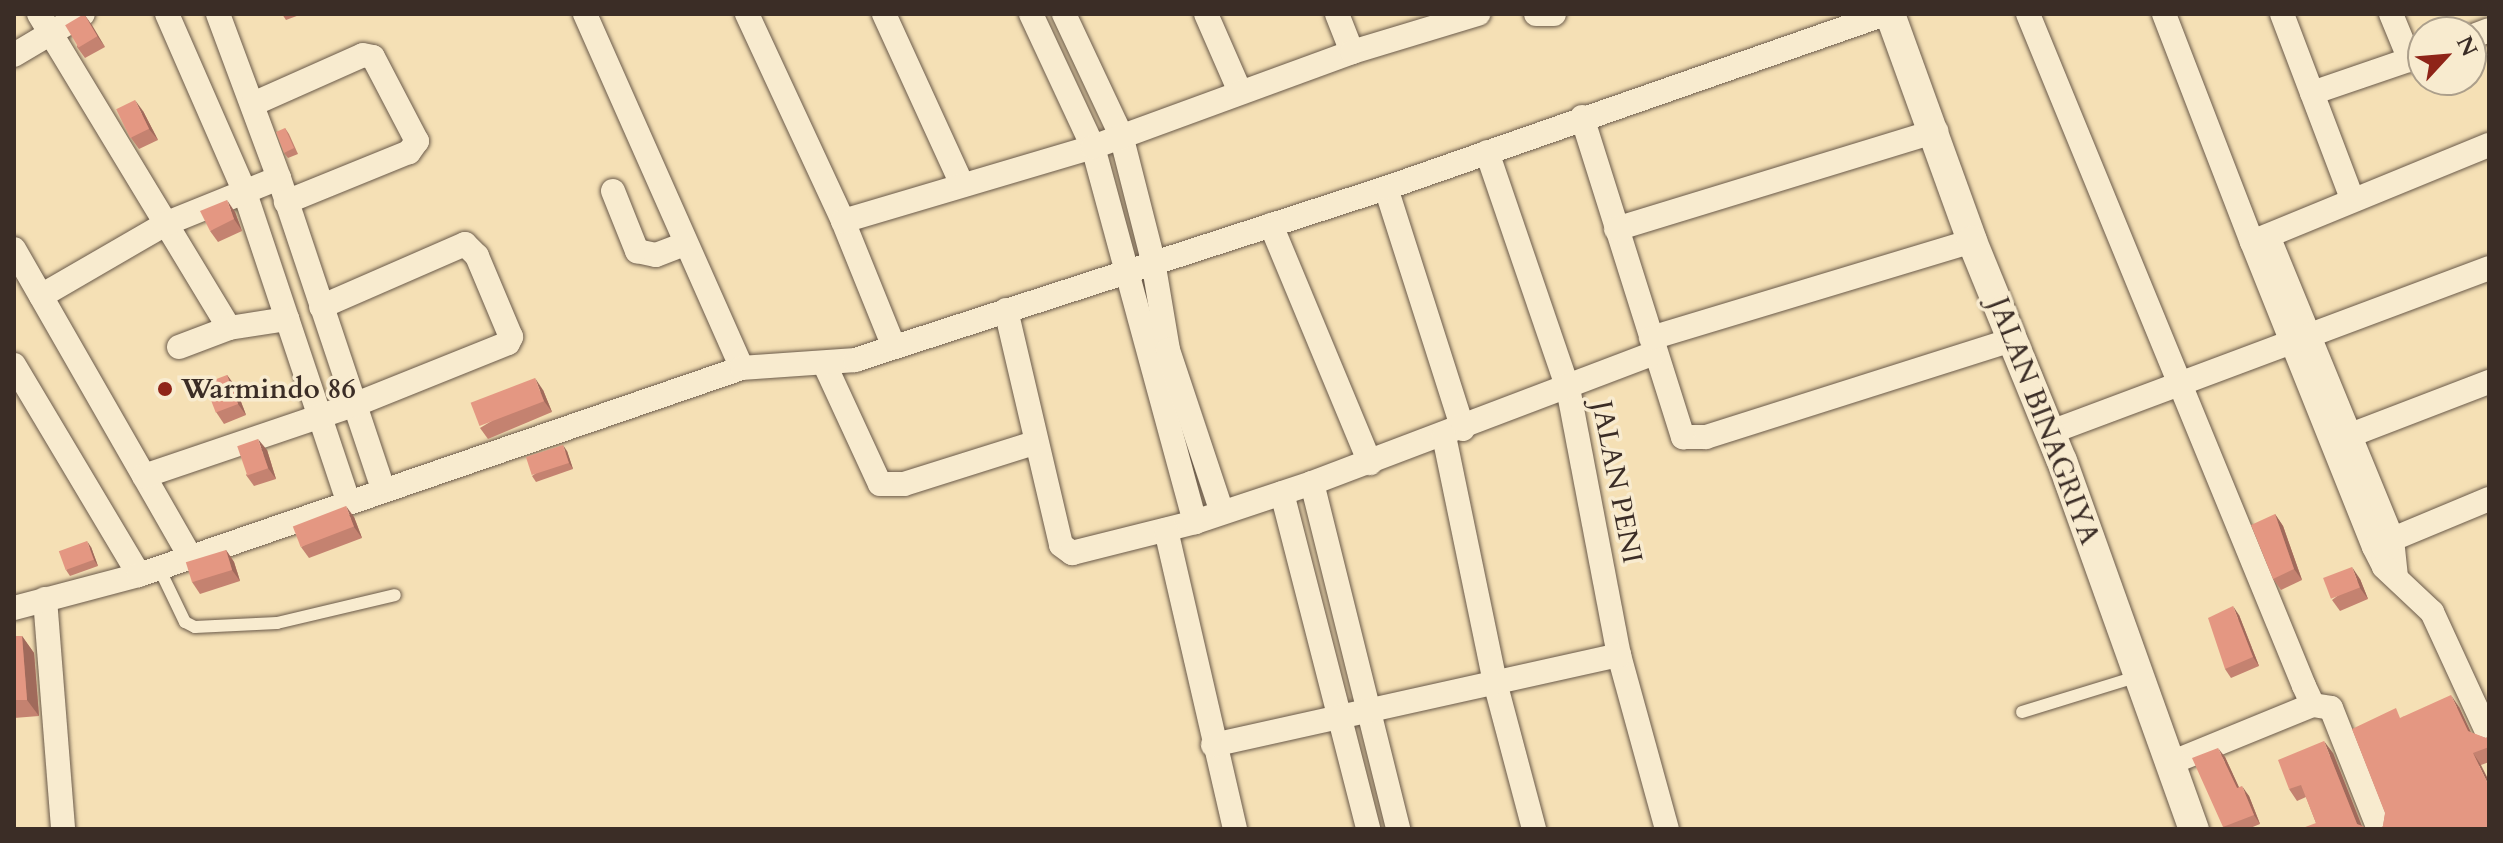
<!DOCTYPE html>
<style>
body{margin:0}
#map{position:relative;width:2503px;height:843px;overflow:hidden;background:#f5e0b5;font-family:Cardo,serif}
div>[style]{position:absolute}
[style*='--x']{left:calc(var(--x)*1px);top:calc(var(--y)*1px);width:calc(var(--w)*1px);rotate:calc(var(--a)*1deg)}
.roads{filter:drop-shadow(0 0 2px #6a5a4a) drop-shadow(0 0 2px #6a5a4a)}
.service>*{height:12px;margin:-6px;padding:0 6px;transform-origin:6px;border-radius:6px;background:#f8ebcf}
.minor>*{height:24px;margin:-12px;padding:0 12px;transform-origin:12px;border-radius:12px;background:#f8ebcf}
.tertiary>*{height:30px;margin:-15px;padding:0 15px;transform-origin:15px;border-radius:15px;background:#f8ebcf}
.wall>*{inset:0;background:#c48270}
.shaded-wall>*{inset:0;background:#a06a5b}
.building>*{inset:0;background:#e49782;transform-origin:0 0}
.dots>*{width:22px;height:22px;translate:-50% -50%;box-sizing:border-box;border:4px solid #f8ebcf;border-radius:50%}
span{translate:-50% -50%;white-space:nowrap;text-align:center;line-height:1.15;-webkit-text-stroke:7px #f8ebcf;paint-order:stroke}
.poi-label{font-size:28px;color:#3b2d26;font-weight:700}
.left{translate:0 -50%;text-align:left}
.street-label{font-size:28px;color:#3b2d26}
.frame{position:absolute;inset:0;border:16px solid #3b2d26;pointer-events:none}
.north{position:absolute;left:2407px;top:16px;width:80px;height:80px;box-sizing:border-box;background:#f8ebcf;border:2px solid #ac9f8b;border-radius:50%;rotate:64deg;font-size:22px;font-weight:700;line-height:32px;text-align:center;color:#3b2d26}
.north::after{content:'';display:block;margin:auto;width:28px;height:36px;background:#8f2418;clip-path:polygon(50% 0,100% 100%,50% 72%,0 100%)}
</style>
<div id="map">
<div class="roads">
<div class="service">
<i style="--x:159;--y:568;--w:60;--a:64.3"></i>
<i style="--x:185;--y:622;--w:11;--a:27"></i>
<i style="--x:195;--y:627;--w:82;--a:-2.8"></i>
<i style="--x:277;--y:623;--w:121;--a:-13.3"></i>
<i style="--x:2022;--y:712;--w:122;--a:-17.1"></i>
</div>
<div class="minor">
<i style="--x:39;--y:14;--w:367;--a:58.8"></i>
<i style="--x:167;--y:14;--w:192;--a:66.4"></i>
<i style="--x:244;--y:190;--w:328;--a:71.5"></i>
<i style="--x:218;--y:14;--w:175;--a:69.6"></i>
<i style="--x:279;--y:178;--w:328;--a:71.5"></i>
<i style="--x:585;--y:14;--w:387;--a:66.1"></i>
<i style="--x:747;--y:14;--w:228;--a:65.1"></i>
<i style="--x:843;--y:221;--w:136;--a:68"></i>
<i style="--x:884;--y:14;--w:185;--a:65.4"></i>
<i style="--x:1031;--y:14;--w:147;--a:65"></i>
<i style="--x:1093;--y:147;--w:389;--a:74.8"></i>
<i style="--x:1064;--y:14;--w:134;--a:64.8"></i>
<i style="--x:1121;--y:135;--w:130;--a:75.7"></i>
<i style="--x:1153;--y:261;--w:90;--a:80.4"></i>
<i style="--x:1168;--y:350;--w:171;--a:71.6"></i>
<i style="--x:1206;--y:14;--w:85;--a:66.4"></i>
<i style="--x:1337;--y:14;--w:41;--a:68.5"></i>
<i style="--x:1536;--y:14;--w:18;--a:0"></i>
<i style="--x:2028;--y:14;--w:726;--a:67.67"></i>
<i style="--x:2304;--y:686;--w:21;--a:65"></i>
<i style="--x:2313;--y:705;--w:18;--a:9"></i>
<i style="--x:2331;--y:708;--w:130;--a:68.4"></i>
<i style="--x:2164;--y:14;--w:244;--a:68.9"></i>
<i style="--x:2252;--y:242;--w:256;--a:-22.3"></i>
<i style="--x:2282;--y:14;--w:197;--a:69.2"></i>
<i style="--x:2391;--y:14;--w:50;--a:67.6"></i>
<i style="--x:2471;--y:37;--w:19;--a:-21"></i>
<i style="--x:14;--y:55;--w:80;--a:-30.7"></i>
<i style="--x:2312;--y:93;--w:117;--a:-18.9"></i>
<i style="--x:253;--y:104;--w:120;--a:-24"></i>
<i style="--x:363;--y:55;--w:10;--a:11"></i>
<i style="--x:373;--y:57;--w:95;--a:62.4"></i>
<i style="--x:417;--y:141;--w:14;--a:126"></i>
<i style="--x:409;--y:152;--w:133;--a:157.9"></i>
<i style="--x:1582;--y:117;--w:336;--a:72.5"></i>
<i style="--x:1683;--y:437;--w:23;--a:0"></i>
<i style="--x:1706;--y:437;--w:324;--a:-17.6"></i>
<i style="--x:1487;--y:152;--w:250;--a:71.1"></i>
<i style="--x:1568;--y:388;--w:272;--a:79.2"></i>
<i style="--x:1619;--y:655;--w:180;--a:74.6"></i>
<i style="--x:1386;--y:188;--w:253;--a:72.3"></i>
<i style="--x:613;--y:191;--w:65;--a:68.2"></i>
<i style="--x:637;--y:251;--w:19;--a:12"></i>
<i style="--x:656;--y:255;--w:31;--a:-21"></i>
<i style="--x:843;--y:221;--w:261;--a:-16.5"></i>
<i style="--x:1093;--y:147;--w:276;--a:-20.1"></i>
<i style="--x:1352;--y:52;--w:132;--a:-16.8"></i>
<i style="--x:1271;--y:225;--w:258;--a:67.4"></i>
<i style="--x:1616;--y:229;--w:335;--a:-17"></i>
<i style="--x:2268;--y:236;--w:327;--a:67.7"></i>
<i style="--x:2392;--y:539;--w:38;--a:84"></i>
<i style="--x:2252;--y:242;--w:328;--a:68.2"></i>
<i style="--x:2374;--y:547;--w:22;--a:63"></i>
<i style="--x:2384;--y:567;--w:66;--a:43.2"></i>
<i style="--x:2432;--y:612;--w:136;--a:65.3"></i>
<i style="--x:14;--y:249;--w:354;--a:60.2"></i>
<i style="--x:41;--y:296;--w:143;--a:-30.1"></i>
<i style="--x:165;--y:224;--w:123;--a:-22"></i>
<i style="--x:1006;--y:310;--w:241;--a:76.8"></i>
<i style="--x:1061;--y:545;--w:14;--a:36"></i>
<i style="--x:1072;--y:553;--w:127;--a:-14.1"></i>
<i style="--x:1195;--y:522;--w:123;--a:-18.4"></i>
<i style="--x:1312;--y:483;--w:367;--a:-20.8"></i>
<i style="--x:1651;--y:338;--w:335;--a:-16.8"></i>
<i style="--x:179;--y:347;--w:53;--a:-20.8"></i>
<i style="--x:229;--y:328;--w:59;--a:-8.8"></i>
<i style="--x:824;--y:363;--w:133;--a:65.2"></i>
<i style="--x:880;--y:484;--w:24;--a:0"></i>
<i style="--x:904;--y:484;--w:136;--a:-17.5"></i>
<i style="--x:14;--y:365;--w:244;--a:59.2"></i>
<i style="--x:2051;--y:432;--w:468;--a:-20.5"></i>
<i style="--x:1444;--y:436;--w:255;--a:78.3"></i>
<i style="--x:1496;--y:686;--w:148;--a:75.1"></i>
<i style="--x:2335;--y:441;--w:165;--a:-21"></i>
<i style="--x:144;--y:476;--w:222;--a:-18.7"></i>
<i style="--x:354;--y:405;--w:166;--a:-21.9"></i>
<i style="--x:508;--y:343;--w:7;--a:-63"></i>
<i style="--x:511;--y:337;--w:88;--a:-112.8"></i>
<i style="--x:477;--y:256;--w:17;--a:-135"></i>
<i style="--x:465;--y:244;--w:157;--a:156.4"></i>
<i style="--x:1312;--y:483;--w:357;--a:76"></i>
<i style="--x:1282;--y:493;--w:347;--a:75.6"></i>
<i style="--x:1166;--y:530;--w:307;--a:77"></i>
<i style="--x:2376;--y:546;--w:122;--a:-22.6"></i>
<i style="--x:45;--y:599;--w:231;--a:85.5"></i>
<i style="--x:14;--y:608;--w:129;--a:-14.8"></i>
<i style="--x:139;--y:575;--w:638;--a:-18.95"></i>
<i style="--x:742;--y:368;--w:113;--a:-4"></i>
<i style="--x:855;--y:360;--w:558;--a:-17.95"></i>
<i style="--x:1386;--y:188;--w:528;--a:-19.22"></i>
<i style="--x:1213;--y:745;--w:416;--a:-12.5"></i>
<i style="--x:2173;--y:762;--w:151;--a:-22.2"></i>
</div>
<div class="tertiary">
<i style="--x:1890;--y:14;--w:241;--a:70.1"></i>
<i style="--x:1972;--y:241;--w:238;--a:67.8"></i>
<i style="--x:2062;--y:461;--w:391;--a:70.3"></i>
</div>
</div>
<div class="wall">
<i style="clip-path:polygon(84px 14px,105px 47px,85px 58px,77px 47px)"></i>
<i style="clip-path:polygon(282px 14px,302px 14px,286px 20px)"></i>
<i style="clip-path:polygon(143px 111px,158px 140px,139px 149px,131px 138px)"></i>
<i style="clip-path:polygon(285px 128px,289px 134px,298px 154px,288px 158px,284px 153px)"></i>
<i style="clip-path:polygon(235px 212px,242px 231px,218px 242px,210px 231px)"></i>
<i style="clip-path:polygon(227px 375px,235px 386px,246px 415px,224px 424px,216px 412px)"></i>
<i style="clip-path:polygon(543px 390px,552px 412px,488px 439px,480px 428px)"></i>
<i style="clip-path:polygon(267px 450px,276px 479px,254px 486px,246px 475px)"></i>
<i style="clip-path:polygon(567px 451px,573px 469px,536px 482px,532px 476px)"></i>
<i style="clip-path:polygon(2275px 514px,2283px 526px,2302px 580px,2281px 590px,2273px 579px)"></i>
<i style="clip-path:polygon(354px 517px,362px 538px,309px 558px,301px 547px)"></i>
<i style="clip-path:polygon(91px 547px,98px 566px,70px 576px,66px 570px)"></i>
<i style="clip-path:polygon(226px 550px,234px 562px,240px 581px,200px 594px,192px 582px)"></i>
<i style="clip-path:polygon(2360px 579px,2368px 599px,2340px 611px,2332px 600px)"></i>
<i style="clip-path:polygon(2239px 615px,2259px 666px,2231px 678px,2225px 669px)"></i>
<i style="clip-path:polygon(14px 636px,22px 636px,34px 653px,39px 716px,14px 718px)"></i>
<i style="clip-path:polygon(2459px 707px,2471px 733px,2486px 738px,2489px 736px,2489px 762px,2481px 765px,2383px 826px,2402px 717px)"></i>
<i style="clip-path:polygon(2333px 753px,2362px 826px,2316px 823px,2306px 797px,2297px 801px,2289px 789px)"></i>
<i style="clip-path:polygon(2225px 757px,2239px 788px,2249px 796px,2260px 824px,2248px 829px,2225px 829px,2223px 827px)"></i>
</div>
<div class="shaded-wall">
<i style="clip-path:polygon(84px 14px,92px 25px,105px 47px,97px 36px)"></i>
<i style="clip-path:polygon(135px 100px,143px 111px,158px 140px,149px 129px)"></i>
<i style="clip-path:polygon(227px 200px,235px 212px,242px 231px,234px 219px)"></i>
<i style="clip-path:polygon(227px 375px,235px 386px,246px 415px,238px 404px)"></i>
<i style="clip-path:polygon(535px 378px,543px 390px,552px 412px,544px 401px)"></i>
<i style="clip-path:polygon(258px 439px,267px 450px,276px 479px,268px 468px)"></i>
<i style="clip-path:polygon(563px 445px,567px 451px,573px 469px,569px 463px)"></i>
<i style="clip-path:polygon(346px 506px,354px 517px,362px 538px,354px 527px)"></i>
<i style="clip-path:polygon(2275px 514px,2283px 526px,2302px 580px,2294px 569px)"></i>
<i style="clip-path:polygon(87px 541px,91px 547px,98px 566px,94px 560px)"></i>
<i style="clip-path:polygon(226px 550px,234px 562px,240px 581px,232px 570px)"></i>
<i style="clip-path:polygon(2352px 567px,2360px 579px,2368px 599px,2360px 588px)"></i>
<i style="clip-path:polygon(2233px 606px,2239px 615px,2259px 666px,2253px 657px)"></i>
<i style="clip-path:polygon(22px 636px,34px 653px,39px 716px,27px 700px)"></i>
<i style="clip-path:polygon(2451px 695px,2459px 707px,2476px 743px,2468px 731px)"></i>
<i style="clip-path:polygon(2324px 741px,2333px 753px,2363px 829px,2357px 824px)"></i>
<i style="clip-path:polygon(2218px 748px,2225px 757px,2244px 798px,2237px 788px)"></i>
<i style="clip-path:polygon(2473px 753px,2481px 765px,2489px 781px,2489px 786px)"></i>
<i style="clip-path:polygon(2242px 786px,2249px 796px,2260px 824px,2254px 815px)"></i>
</div>
<div class="building">
<i style="left:84px;top:14px;width:26px;height:22px;rotate:59deg"></i>
<i style="left:135px;top:100px;width:32px;height:21px;rotate:64deg"></i>
<i style="clip-path:polygon(285px 128px,294px 148px,284px 153px,276px 132px)"></i>
<i style="clip-path:polygon(227px 200px,234px 219px,210px 231px,200px 211px)"></i>
<i style="left:227px;top:375px;width:31px;height:24px;rotate:69deg"></i>
<i style="left:535px;top:378px;width:25px;height:69px;rotate:69deg"></i>
<i style="left:258px;top:439px;width:31px;height:22px;rotate:71deg"></i>
<i style="left:563px;top:445px;width:19px;height:39px;rotate:72deg"></i>
<i style="left:346px;top:506px;width:22px;height:57px;rotate:69deg"></i>
<i style="clip-path:polygon(2275px 514px,2294px 569px,2273px 579px,2251px 525px)"></i>
<i style="left:87px;top:541px;width:20px;height:30px;rotate:70deg"></i>
<i style="left:226px;top:550px;width:21px;height:42px;rotate:73deg"></i>
<i style="left:2352px;top:567px;width:22px;height:31px;rotate:69deg"></i>
<i style="clip-path:polygon(2233px 606px,2253px 657px,2225px 669px,2208px 618px)"></i>
<i style="clip-path:polygon(14px 636px,22px 636px,27px 700px,14px 700px)"></i>
<i style="clip-path:polygon(2451px 695px,2468px 731px,2486px 738px,2489px 736px,2489px 747px,2473px 753px,2489px 786px,2489px 829px,2379px 829px,2383px 826px,2385px 813px,2352px 729px,2396px 708px,2400px 718px)"></i>
<i style="clip-path:polygon(2324px 741px,2357px 824px,2370px 829px,2300px 829px,2316px 823px,2301px 785px,2289px 789px,2278px 760px)"></i>
<i style="clip-path:polygon(2218px 748px,2237px 788px,2242px 786px,2254px 815px,2223px 827px,2192px 758px)"></i>
</div>
<div class="dots">
<i style="left:165px;top:389px;background:#8f2418"></i>
</div>
<div class="poi-label">
<span class="left" style="left:181px;top:389px">Warmindo 86</span>
</div>
<div class="street-label">
<span style="left:2044px;top:421px;rotate:69deg">JALAN BINAGRIYA</span>
<span style="left:1617px;top:482px;rotate:79deg">JALAN PENI</span>
</div>
<div class="frame"></div>
<div class="north">N</div>
</div>
